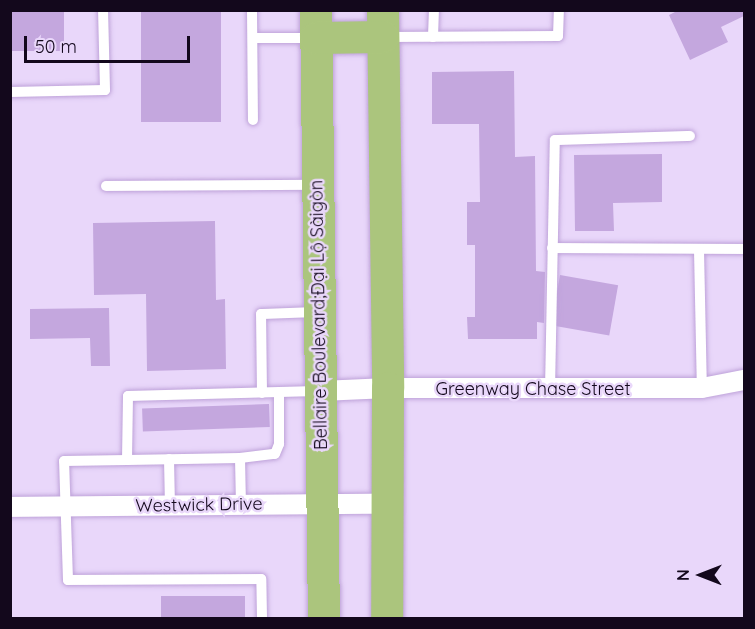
<!DOCTYPE html>
<meta charset="utf-8">
<style>
body{margin:0}
#map{position:relative;width:755px;height:629px;overflow:hidden;background:#e9d7fa;font-family:Quicksand,sans-serif}
div>[style]{position:absolute}
[style*='--x']{left:calc(var(--x)*1px);top:calc(var(--y)*1px);width:calc(var(--w)*1px);rotate:calc(var(--a)*1deg)}
.building>*{inset:0;background:#c4a7de;transform-origin:0 0}
.roads{filter:drop-shadow(0 0 2px #bea2d9) drop-shadow(0 0 2px #bea2d9)}
.lane>*{height:10px;margin:-5px;padding:0 5px;transform-origin:5px;border-radius:5px;background:#fff}
.street>*{height:20px;margin:-10px;padding:0 10px;transform-origin:10px;border-radius:10px;background:#fff}
.primary>*{height:32px;margin:-16px;padding:0 16px;transform-origin:16px;border-radius:16px;background:#abc57d}
span{translate:-50% -50%;white-space:nowrap;text-align:center;line-height:1.15;-webkit-text-stroke:5px #e9d7fa;paint-order:stroke}
.street-label{font-size:18px;color:#13081c}
.frame{position:absolute;inset:0;border:12px solid #13081c;pointer-events:none}
.north{position:absolute;left:671px;top:545px;width:60px;height:60px;-webkit-text-stroke:4px #e9d7fa;paint-order:stroke;rotate:270deg;font-size:16px;font-weight:700;line-height:24px;text-align:center;color:#13081c}
.north::after{content:'';display:block;margin:auto;width:21px;height:27px;background:#13081c;clip-path:polygon(50% 0,100% 100%,50% 72%,0 100%)}
.scale{position:absolute;left:24px;top:36px;width:166px;height:27px;box-sizing:border-box;border:3px solid #13081c;border-top:0;padding-left:8px;font-size:18px;line-height:21px;white-space:nowrap;color:#13081c;-webkit-text-stroke:4px #e9d7fa;paint-order:stroke}
</style>
<div id="map">
<div class="building">
<i style="left:10px;top:10px;width:54px;height:41px"></i>
<i style="left:141px;top:10px;width:80px;height:112px"></i>
<i style="clip-path:polygon(679px 10px,744px 10px,744px 16px,721px 27px,728px 42px,690px 60px,669px 15px)"></i>
<i style="clip-path:polygon(514px 71px,515px 157px,535px 156px,536px 271px,545px 272px,544px 323px,537px 322px,537px 339px,468px 339px,467px 317px,475px 317px,475px 245px,467px 245px,467px 202px,480px 202px,479px 124px,432px 124px,432px 72px)"></i>
<i style="clip-path:polygon(662px 154px,662px 202px,613px 203px,614px 231px,575px 231px,574px 155px)"></i>
<i style="clip-path:polygon(215px 221px,216px 300px,225px 299px,226px 369px,147px 371px,146px 294px,94px 295px,93px 223px)"></i>
<i style="left:560px;top:275px;width:59px;height:51px;rotate:10deg"></i>
<i style="clip-path:polygon(109px 308px,110px 366px,91px 366px,90px 338px,30px 339px,30px 309px)"></i>
<i style="left:269px;top:404px;width:23px;height:127px;rotate:88deg"></i>
<i style="left:161px;top:596px;width:84px;height:22px"></i>
</div>
<div class="roads">
<div class="lane">
<i style="--x:252;--y:10;--w:110;--a:89.5"></i>
<i style="--x:386;--y:37;--w:172;--a:-0.3"></i>
<i style="--x:558;--y:36;--w:26;--a:-88"></i>
<i style="--x:433;--y:37;--w:27;--a:-88"></i>
<i style="--x:253;--y:38;--w:60;--a:0"></i>
<i style="--x:10;--y:92;--w:95;--a:-1.2"></i>
<i style="--x:105;--y:90;--w:80;--a:-91.4"></i>
<i style="--x:106;--y:186;--w:210;--a:-0.3"></i>
<i style="--x:552;--y:248;--w:192;--a:0.3"></i>
<i style="--x:699;--y:250;--w:138;--a:88.8"></i>
<i style="--x:550;--y:390;--w:250;--a:-88.9"></i>
<i style="--x:555;--y:140;--w:135;--a:-1.7"></i>
<i style="--x:262;--y:393;--w:79;--a:-90.7"></i>
<i style="--x:261;--y:314;--w:56;--a:-2"></i>
<i style="--x:240;--y:458;--w:47;--a:88.8"></i>
<i style="--x:169;--y:459;--w:47;--a:88.8"></i>
<i style="--x:127;--y:460;--w:113;--a:-1"></i>
<i style="--x:240;--y:458;--w:35;--a:-7"></i>
<i style="--x:275;--y:454;--w:11;--a:-68"></i>
<i style="--x:279;--y:444;--w:52;--a:-90"></i>
<i style="--x:262;--y:618;--w:39;--a:-91"></i>
<i style="--x:261;--y:579;--w:193;--a:179.7"></i>
<i style="--x:68;--y:580;--w:119;--a:-91.9"></i>
<i style="--x:64;--y:461;--w:63;--a:-0.9"></i>
<i style="--x:127;--y:460;--w:64;--a:-89.1"></i>
<i style="--x:128;--y:396;--w:189;--a:-1.5"></i>
</div>
<div class="street">
<i style="--x:321;--y:391;--w:67;--a:-2.6"></i>
<i style="--x:388;--y:388;--w:314;--a:0"></i>
<i style="--x:702;--y:388;--w:43;--a:-10.8"></i>
<i style="--x:10;--y:507;--w:378;--a:-0.5"></i>
</div>
<div class="primary">
<i style="--x:316;--y:10;--w:608;--a:89.25"></i>
<i style="--x:383;--y:10;--w:378;--a:89.2"></i>
<i style="--x:388;--y:388;--w:230;--a:90.2"></i>
<i style="--x:316;--y:38;--w:67;--a:-0.9"></i>
</div>
</div>
<div class="street-label">
<span style="left:319px;top:315px;rotate:-91deg">Bellaire Boulevard;Đại Lộ Sàigòn</span>
<span style="left:533px;top:389px">Greenway Chase Street</span>
<span style="left:199px;top:505px;rotate:-1deg">Westwick Drive</span>
</div>
<div class="frame"></div>
<div class="north">N</div>
<div class="scale">50 m</div>
</div>
